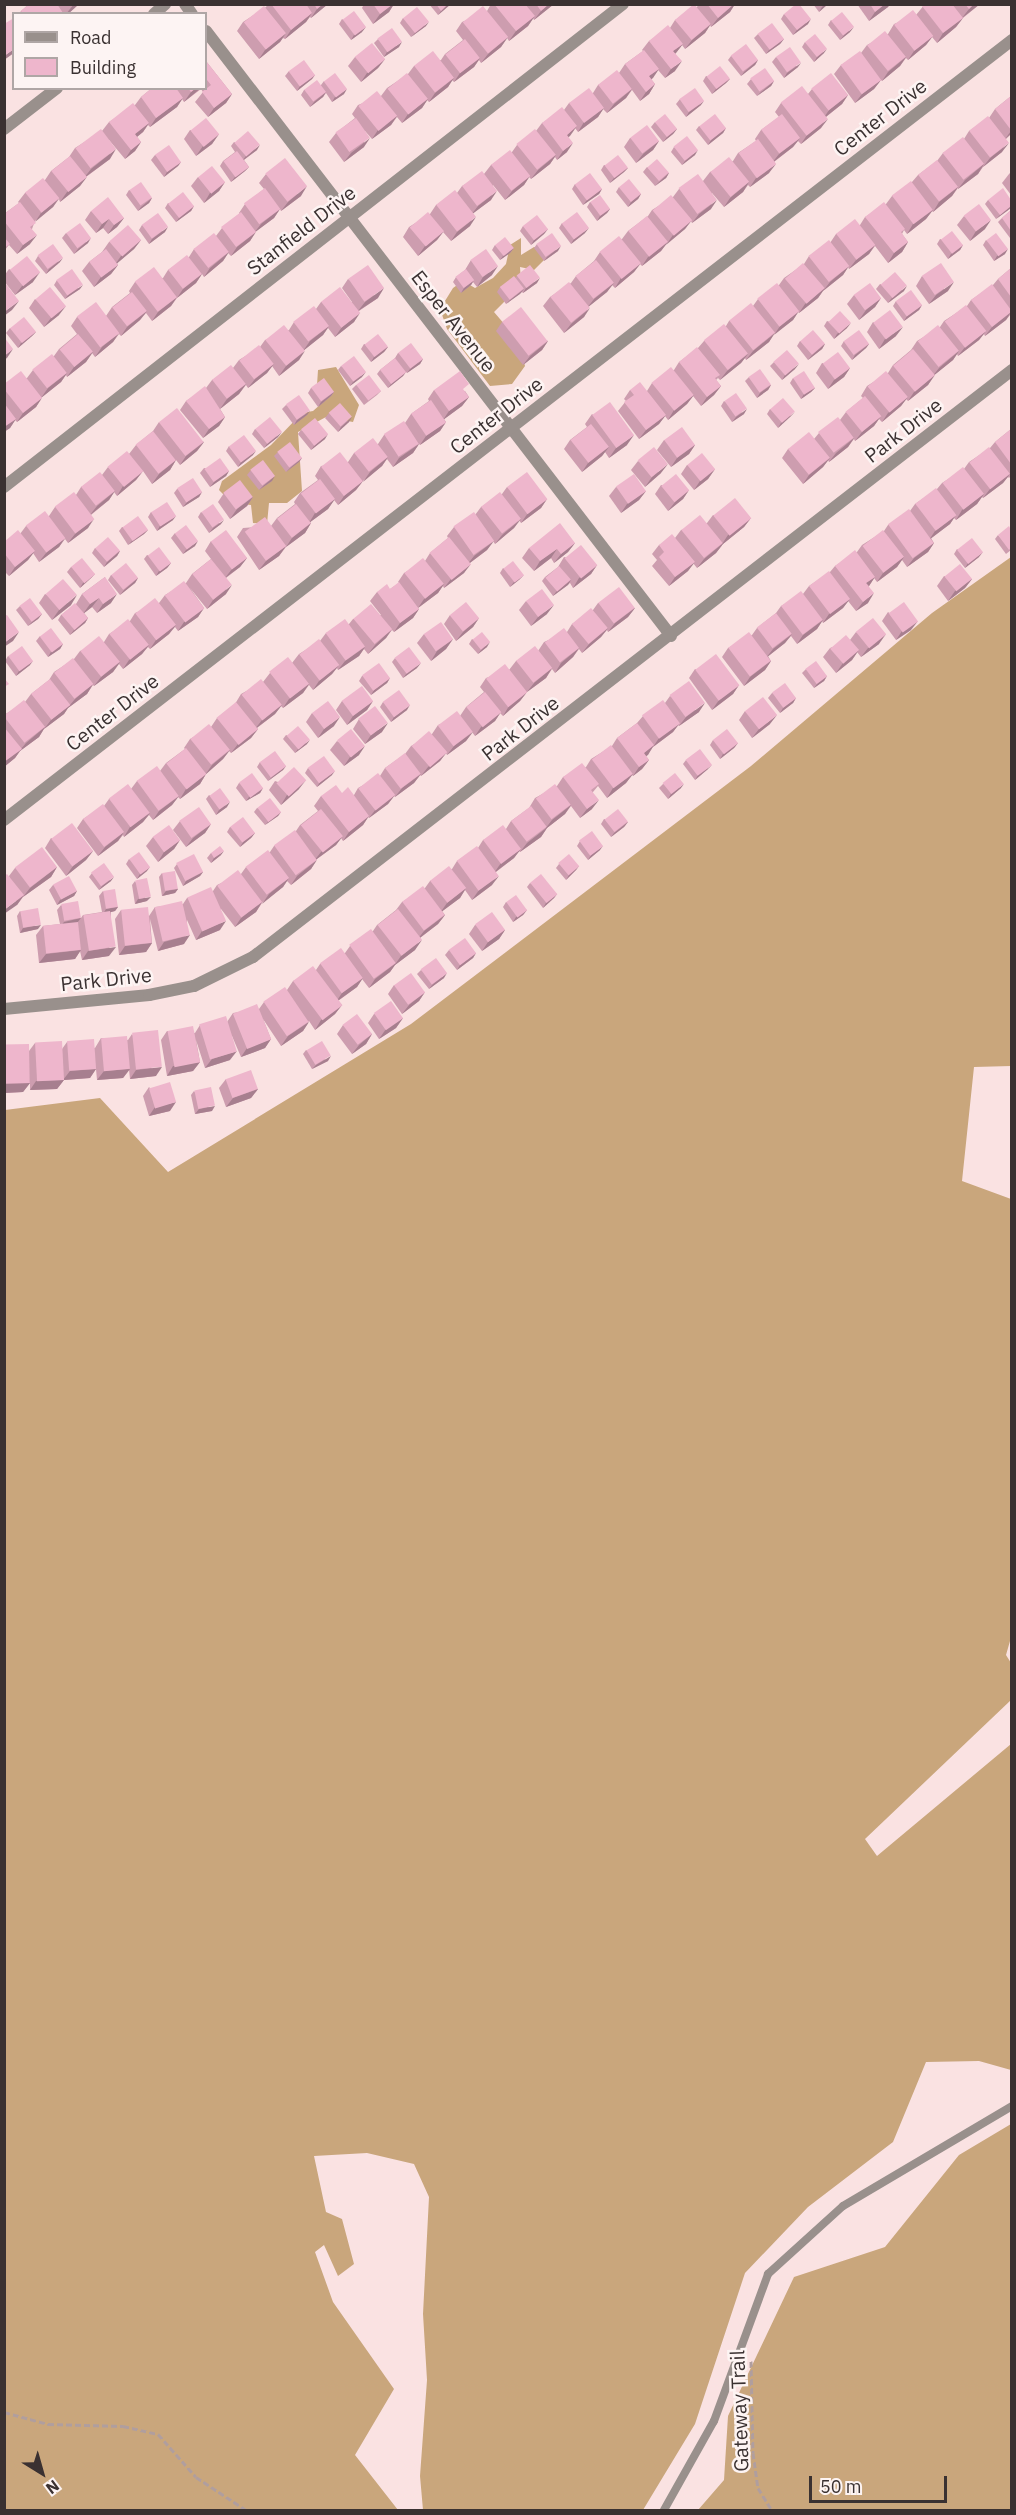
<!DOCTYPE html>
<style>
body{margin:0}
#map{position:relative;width:1016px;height:2515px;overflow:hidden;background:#fae2e2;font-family:"IBM Plex Sans",sans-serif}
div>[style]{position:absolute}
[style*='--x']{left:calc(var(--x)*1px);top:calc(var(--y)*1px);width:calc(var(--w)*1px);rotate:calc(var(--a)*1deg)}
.forest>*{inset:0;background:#c9a67c}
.path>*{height:3px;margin-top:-1.5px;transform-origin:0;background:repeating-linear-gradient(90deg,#b09e9e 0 6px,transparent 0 9px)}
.lane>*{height:8px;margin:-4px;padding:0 4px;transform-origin:4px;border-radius:4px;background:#99908c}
.street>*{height:12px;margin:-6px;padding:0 6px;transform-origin:6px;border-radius:6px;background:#99908c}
.wall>*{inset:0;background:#cd9daf}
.shaded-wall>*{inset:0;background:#a77f8f}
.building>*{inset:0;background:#eeb6cc;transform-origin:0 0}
span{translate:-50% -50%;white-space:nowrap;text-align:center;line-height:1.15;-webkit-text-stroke:5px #fdf4f3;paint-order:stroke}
.street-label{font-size:20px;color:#3a3131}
.frame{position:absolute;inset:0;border:6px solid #3a3131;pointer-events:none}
.legend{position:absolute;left:12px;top:12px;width:195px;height:78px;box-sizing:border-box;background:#fdf4f3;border:2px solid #afa6a5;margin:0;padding:8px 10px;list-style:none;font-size:18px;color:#3a3131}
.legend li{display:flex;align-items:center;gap:12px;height:30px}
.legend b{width:30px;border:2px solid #afa6a5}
.north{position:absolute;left:12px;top:2443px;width:60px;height:60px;-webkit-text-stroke:4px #fdf4f3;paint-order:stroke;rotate:143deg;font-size:16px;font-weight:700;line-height:24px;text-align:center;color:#3a3131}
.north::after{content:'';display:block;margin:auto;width:21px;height:27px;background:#3a3131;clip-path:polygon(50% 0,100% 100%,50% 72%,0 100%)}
.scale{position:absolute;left:809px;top:2476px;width:138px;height:27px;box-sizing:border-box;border:3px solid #3a3131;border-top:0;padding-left:8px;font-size:18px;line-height:21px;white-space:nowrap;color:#3a3131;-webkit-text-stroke:4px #fdf4f3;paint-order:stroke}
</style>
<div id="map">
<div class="forest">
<i style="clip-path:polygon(521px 238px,521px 255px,534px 247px,546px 248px,544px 260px,534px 270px,520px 267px,521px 281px,507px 282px,504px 302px,494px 312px,518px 340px,525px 366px,512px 384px,490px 386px,447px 329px,440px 309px,453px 288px,463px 281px,475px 288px,493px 278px,506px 264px,510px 245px)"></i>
<i style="clip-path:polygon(336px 367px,359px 405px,353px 422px,326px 417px,298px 432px,302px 491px,287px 503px,269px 503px,267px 524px,253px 523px,251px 505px,232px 503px,219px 490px,222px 481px,271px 445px,302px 413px,313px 411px,330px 396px,317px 385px,318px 370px)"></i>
<i style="clip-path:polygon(1011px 557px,1011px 1066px,974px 1067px,962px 1181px,1011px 1199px,1012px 1634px,1006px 1655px,1011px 1663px,1011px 1700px,865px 1839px,877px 1856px,1011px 1744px,1011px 2070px,979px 2061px,926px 2062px,893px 2142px,808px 2207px,745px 2273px,695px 2424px,643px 2510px,423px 2510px,420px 2476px,427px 2380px,423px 2314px,429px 2197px,414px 2164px,367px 2153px,314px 2156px,326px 2212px,342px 2219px,354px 2264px,338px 2276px,324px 2245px,315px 2252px,333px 2302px,394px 2389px,355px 2455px,398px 2510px,5px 2510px,5px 1110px,100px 1098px,168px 1172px,411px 1024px,751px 766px,932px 613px)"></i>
<i style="clip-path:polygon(1011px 2124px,1011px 2510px,698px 2510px,724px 2480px,728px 2416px,794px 2277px,885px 2247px,959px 2155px)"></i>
</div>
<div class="path">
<i style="--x:751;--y:2361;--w:92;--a:88.8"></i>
<i style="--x:753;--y:2453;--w:35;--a:82"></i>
<i style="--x:758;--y:2488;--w:26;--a:58"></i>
<i style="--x:4;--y:2412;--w:46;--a:15.3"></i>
<i style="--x:48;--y:2424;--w:75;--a:1.5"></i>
<i style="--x:123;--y:2426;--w:36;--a:13"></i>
<i style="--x:158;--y:2434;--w:57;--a:48.5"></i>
<i style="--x:196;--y:2477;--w:60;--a:33.4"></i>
</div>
<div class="lane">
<i style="--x:664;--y:2510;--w:102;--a:-60.7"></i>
<i style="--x:714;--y:2421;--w:157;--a:-69.8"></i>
<i style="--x:768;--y:2274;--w:101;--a:-42.2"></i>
<i style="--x:843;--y:2206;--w:196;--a:-30.6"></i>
</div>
<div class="street">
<i style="--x:185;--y:4;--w:12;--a:55"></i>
<i style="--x:154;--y:14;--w:15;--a:-42"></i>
<i style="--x:206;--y:31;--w:763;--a:52.45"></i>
<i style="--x:4;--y:129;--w:67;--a:-37.7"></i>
<i style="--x:4;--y:487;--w:785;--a:-37.96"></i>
<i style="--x:4;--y:820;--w:1275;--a:-37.73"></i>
<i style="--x:4;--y:1009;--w:146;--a:-5.5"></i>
<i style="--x:149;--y:995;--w:46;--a:-11.3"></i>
<i style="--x:194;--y:986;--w:66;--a:-26.2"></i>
<i style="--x:253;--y:957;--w:960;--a:-37.72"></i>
</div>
<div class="wall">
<i style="clip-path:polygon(29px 4px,79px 4px,68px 14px,19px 14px,21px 11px)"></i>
<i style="clip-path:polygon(268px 4px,328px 4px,311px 18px,310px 17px,306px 22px,285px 39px,283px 38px,280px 42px,259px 59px,237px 31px,243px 22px,266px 7px)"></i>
<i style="clip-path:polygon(364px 4px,394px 4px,389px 12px,373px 24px,362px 8px)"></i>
<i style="clip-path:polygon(429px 4px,451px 4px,438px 15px)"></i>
<i style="clip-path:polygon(491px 4px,554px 4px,534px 20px,533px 18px,528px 26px,509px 41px,507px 38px,501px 47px,481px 63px,479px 60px,474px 67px,454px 82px,452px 80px,448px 87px,429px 102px,427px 100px,422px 108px,402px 123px,397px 117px,391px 125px,372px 139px,365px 131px,364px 147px,344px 162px,329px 142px,336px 133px,355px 118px,352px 114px,358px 105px,381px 96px,387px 88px,408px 74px,414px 66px,441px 60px,445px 54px,463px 40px,456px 31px,462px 22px,487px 11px)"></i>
<i style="clip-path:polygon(699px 4px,735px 4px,730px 12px,711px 27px,710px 25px,705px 33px,685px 49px,682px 45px,675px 54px,675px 71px,665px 78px,658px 70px,651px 79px,655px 84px,649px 94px,640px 101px,632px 90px,626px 98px,607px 113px,603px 109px,598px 117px,578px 132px,575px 128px,568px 137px,567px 152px,557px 160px,555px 157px,550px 164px,531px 179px,529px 177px,524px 185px,505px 200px,493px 185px,491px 200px,473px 213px,470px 226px,451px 241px,443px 232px,437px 240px,418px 256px,403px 237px,409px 227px,430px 214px,436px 205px,457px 193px,462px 186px,484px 174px,491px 165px,512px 152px,517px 145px,536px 131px,542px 123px,564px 110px,569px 103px,593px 93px,598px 85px,619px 73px,625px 64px,643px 51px,642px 50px,649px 41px,670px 28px,675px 20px,697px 7px)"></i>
<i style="clip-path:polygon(813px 4px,828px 4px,819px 12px)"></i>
<i style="clip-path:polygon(857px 4px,890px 4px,888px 7px,869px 21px)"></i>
<i style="clip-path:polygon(925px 4px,980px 4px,963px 18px,956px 27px,937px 43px,932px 37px,926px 45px,908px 60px,906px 58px,900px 66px,882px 81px,881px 80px,874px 89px,855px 103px,834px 74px,841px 65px,861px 53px,867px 45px,888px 34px,894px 24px,916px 15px)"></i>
<i style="clip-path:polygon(784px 14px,808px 24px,793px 35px,781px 19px)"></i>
<i style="clip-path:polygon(403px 18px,426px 26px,411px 37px,400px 23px)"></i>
<i style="clip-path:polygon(342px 19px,362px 32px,351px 40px,339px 24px)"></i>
<i style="clip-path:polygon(831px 20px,850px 32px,840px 40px,828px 25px)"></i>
<i style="clip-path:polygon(758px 34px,784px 39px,780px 44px,766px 54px,754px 38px)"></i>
<i style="clip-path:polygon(378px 39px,399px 47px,384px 57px,374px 43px)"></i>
<i style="clip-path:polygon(805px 42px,824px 53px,814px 62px,802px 47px)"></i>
<i style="clip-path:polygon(731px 56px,758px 60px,755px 65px,741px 76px,728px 60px)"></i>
<i style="clip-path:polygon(355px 57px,385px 59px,378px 68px,361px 82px,348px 66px)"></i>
<i style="clip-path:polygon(776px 57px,798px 67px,784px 78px,772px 62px)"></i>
<i style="clip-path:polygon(206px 61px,232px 94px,226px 103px,208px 117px,195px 102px,203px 92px,201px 89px,184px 102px,182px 99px,177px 107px,150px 127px,148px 125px,143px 132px,137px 137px,141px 142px,135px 151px,125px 159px,109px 140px,110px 159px,86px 177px,80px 186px,60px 202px,59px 199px,53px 207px,35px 221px,32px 229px,30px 244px,17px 254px,9px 245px,4px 251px,4px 214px,19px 203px,18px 202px,25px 193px,45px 180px,51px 171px,69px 157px,75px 148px,102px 131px,109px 122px,135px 105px,141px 97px,152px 88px,206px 88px)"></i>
<i style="clip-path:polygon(289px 71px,315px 75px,312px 79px,297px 91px,285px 76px)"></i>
<i style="clip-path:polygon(706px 76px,730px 79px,726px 83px,712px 94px,703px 81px)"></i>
<i style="clip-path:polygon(751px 79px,774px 81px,771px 86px,757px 96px,747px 84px)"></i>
<i style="clip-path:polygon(324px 81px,344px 94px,332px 102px,326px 93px,323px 97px,310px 107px,301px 95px,304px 90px,321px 85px)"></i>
<i style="clip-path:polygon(812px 89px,848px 95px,842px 104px,826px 117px,821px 128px,801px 144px,798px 141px,793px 147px,774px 162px,769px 173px,750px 187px,748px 185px,743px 192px,724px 207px,712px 193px,711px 209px,692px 223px,691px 221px,685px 229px,666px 244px,661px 251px,642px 266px,640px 264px,634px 272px,615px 288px,612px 285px,607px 292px,589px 306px,584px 317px,564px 333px,543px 306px,550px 297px,571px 283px,576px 276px,594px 261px,600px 252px,622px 239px,628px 231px,648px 216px,652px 210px,673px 197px,679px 189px,703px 181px,710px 172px,733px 161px,738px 153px,756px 141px,755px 139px,761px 130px,779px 117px,775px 112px,781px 103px,808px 94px)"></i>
<i style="clip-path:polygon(1011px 96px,1011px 134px,1006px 139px,1002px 152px,983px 167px,978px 174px,958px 189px,958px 188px,952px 196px,933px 212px,932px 211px,926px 219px,907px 234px,904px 230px,902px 234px,908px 242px,902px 252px,888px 263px,875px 246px,869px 254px,849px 269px,848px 267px,843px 275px,823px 291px,818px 298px,799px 313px,798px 312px,793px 320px,773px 335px,769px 342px,746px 360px,745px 358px,741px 363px,720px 380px,718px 378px,716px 380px,721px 386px,714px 395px,701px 406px,693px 396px,687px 404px,668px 420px,665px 416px,659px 424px,639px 439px,618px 411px,626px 401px,624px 399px,630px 390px,647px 391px,652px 383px,674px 370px,679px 362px,698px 348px,704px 341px,726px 326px,729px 321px,753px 306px,758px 299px,779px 285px,784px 278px,804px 264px,809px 256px,830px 243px,836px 234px,860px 225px,865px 217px,886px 204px,892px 196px,912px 182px,918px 175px,937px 161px,943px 153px,964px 139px,969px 131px,989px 118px,995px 109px)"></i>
<i style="clip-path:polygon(680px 99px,701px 105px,686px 117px,676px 104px)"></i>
<i style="clip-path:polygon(655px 122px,677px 129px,673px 134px,663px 142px,651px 127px)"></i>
<i style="clip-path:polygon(699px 126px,726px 128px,723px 133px,708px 145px,696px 130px)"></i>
<i style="clip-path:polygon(190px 130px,219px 134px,212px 144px,196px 156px,184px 139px)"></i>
<i style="clip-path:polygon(630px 138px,659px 141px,653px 150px,636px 163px,624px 147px)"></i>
<i style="clip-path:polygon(234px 142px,257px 150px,244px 160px,249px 167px,245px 171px,231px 182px,220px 166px,223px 161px,235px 152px,231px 146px)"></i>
<i style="clip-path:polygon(674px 147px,695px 155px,682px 165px,671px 152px)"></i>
<i style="clip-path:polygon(155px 155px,181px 162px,178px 166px,164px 177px,151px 160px)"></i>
<i style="clip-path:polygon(604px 165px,628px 168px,624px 172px,610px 183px,601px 170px)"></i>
<i style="clip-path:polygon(647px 167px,669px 173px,666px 178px,655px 186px,643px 172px)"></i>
<i style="clip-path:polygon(1011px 172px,1011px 195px,1002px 183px,1009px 174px)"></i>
<i style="clip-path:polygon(266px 174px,301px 196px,281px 211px,280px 209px,274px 218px,256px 231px,250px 241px,231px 256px,228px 253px,223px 261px,204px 277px,202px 274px,196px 283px,177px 298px,171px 306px,152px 321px,146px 313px,140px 320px,121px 336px,119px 334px,113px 342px,95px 357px,92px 353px,86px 362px,67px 377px,66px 375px,61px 382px,42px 397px,36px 407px,17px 422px,15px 420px,10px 428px,4px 432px,4px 384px,27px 378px,33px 370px,54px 356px,59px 349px,77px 334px,71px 326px,77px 317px,106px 316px,112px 307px,130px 293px,129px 291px,135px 282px,163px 278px,168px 270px,189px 257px,194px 249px,216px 236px,222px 228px,239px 214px,239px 213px,245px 204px,264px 189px,259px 183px)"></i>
<i style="clip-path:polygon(198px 177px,225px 182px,219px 191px,204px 203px,191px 186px)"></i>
<i style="clip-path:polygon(575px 184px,602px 189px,599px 194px,583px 205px,572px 189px)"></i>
<i style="clip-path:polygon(619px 187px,641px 194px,638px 199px,628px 207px,616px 192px)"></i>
<i style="clip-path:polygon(129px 190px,152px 198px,149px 203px,138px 211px,126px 195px)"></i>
<i style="clip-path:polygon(988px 200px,1011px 200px,1011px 208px,996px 219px,985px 204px)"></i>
<i style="clip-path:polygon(590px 202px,610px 209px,607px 213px,597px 221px,587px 207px)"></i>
<i style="clip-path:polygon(168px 203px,194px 206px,191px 211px,176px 222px,165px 208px)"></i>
<i style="clip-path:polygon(1011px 210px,1011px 237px,1010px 238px,998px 222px,1002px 218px)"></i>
<i style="clip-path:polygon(91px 211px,124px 218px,117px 227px,108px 234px,103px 228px,96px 233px,85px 220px)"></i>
<i style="clip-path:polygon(964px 216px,985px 229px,970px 241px,957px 225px)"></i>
<i style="clip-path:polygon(562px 223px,585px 233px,571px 244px,559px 228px)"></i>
<i style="clip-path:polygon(142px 225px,165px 232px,149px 244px,139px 230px)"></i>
<i style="clip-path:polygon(523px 226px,548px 229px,544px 234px,531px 245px,520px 231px)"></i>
<i style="clip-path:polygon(66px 233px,88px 243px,74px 254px,62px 238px)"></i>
<i style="clip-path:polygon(940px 239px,963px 245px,960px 250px,948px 259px,937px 244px)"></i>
<i style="clip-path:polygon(141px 240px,134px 249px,117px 263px,118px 265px,111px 274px,94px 287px,82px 271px,89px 262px,102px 252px,109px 242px)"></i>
<i style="clip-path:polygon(986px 240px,1005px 254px,994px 261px,983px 245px)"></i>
<i style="clip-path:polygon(537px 244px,558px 251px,544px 261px,534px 248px)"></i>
<i style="clip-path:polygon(495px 245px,514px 248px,510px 253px,500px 260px,492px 250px)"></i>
<i style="clip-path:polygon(38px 256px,60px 262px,46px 274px,35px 261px)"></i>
<i style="clip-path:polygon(471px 260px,492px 275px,477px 287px,473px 282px,471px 285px,461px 293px,453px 282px,456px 277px,465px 270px)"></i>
<i style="clip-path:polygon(1011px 268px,1011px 314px,1006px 320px,985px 336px,984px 334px,979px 340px,958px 356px,957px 354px,953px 360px,934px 375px,928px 385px,908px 401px,906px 399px,901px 406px,882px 422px,879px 419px,874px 426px,855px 441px,854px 439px,848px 447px,829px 462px,828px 460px,823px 467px,803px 484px,782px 458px,788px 449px,814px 439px,819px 433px,840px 420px,846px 412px,863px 398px,861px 396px,867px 386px,888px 373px,893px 365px,911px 350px,917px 341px,940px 327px,944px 321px,967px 306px,971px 300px,993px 285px,998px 279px)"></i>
<i style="clip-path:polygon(9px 269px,33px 282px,15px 295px,4px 281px,4px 276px)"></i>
<i style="clip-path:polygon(517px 276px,537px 283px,523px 293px,522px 292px,506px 304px,497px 292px,500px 287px,515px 278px)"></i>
<i style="clip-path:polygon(922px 276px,948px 291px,929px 304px,916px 286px)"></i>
<i style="clip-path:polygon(348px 279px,378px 298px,359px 311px,354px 322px,335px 337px,328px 328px,323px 335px,304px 350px,299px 360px,279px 376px,272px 366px,267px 373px,248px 388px,246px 385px,239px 394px,220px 409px,217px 404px,225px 417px,219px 426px,203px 438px,180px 410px,186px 401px,206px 388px,212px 380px,233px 368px,239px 360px,260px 347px,265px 340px,289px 330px,294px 322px,316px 309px,321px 302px,352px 302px,342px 288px)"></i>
<i style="clip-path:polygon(57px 280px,80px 289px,65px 299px,54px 285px)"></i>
<i style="clip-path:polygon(880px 284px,904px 291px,888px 303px,876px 289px)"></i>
<i style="clip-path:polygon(854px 295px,881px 298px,875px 307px,859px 320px,847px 304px)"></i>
<i style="clip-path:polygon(35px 299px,59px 315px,44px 327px,29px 308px)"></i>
<i style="clip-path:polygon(896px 301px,922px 305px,919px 310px,904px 321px,893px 306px)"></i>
<i style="clip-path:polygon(827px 321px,847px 328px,834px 339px,824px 326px)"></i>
<i style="clip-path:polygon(502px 322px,548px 341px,542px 350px,523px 365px,496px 331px)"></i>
<i style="clip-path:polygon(873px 322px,896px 336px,879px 349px,867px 332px)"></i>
<i style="clip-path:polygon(10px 328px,36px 332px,32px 336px,18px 348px,6px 333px)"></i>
<i style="clip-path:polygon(800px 341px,825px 344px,822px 349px,808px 360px,797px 346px)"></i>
<i style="clip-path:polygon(844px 341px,869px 344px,866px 348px,852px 360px,841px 346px)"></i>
<i style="clip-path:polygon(364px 344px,388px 347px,384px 352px,371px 362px,361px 349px)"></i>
<i style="clip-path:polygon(398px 353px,423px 359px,420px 364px,407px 373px,406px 372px,403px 376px,388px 388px,377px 374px,380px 370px,395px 358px)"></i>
<i style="clip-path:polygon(774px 362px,795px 369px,782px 380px,770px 366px)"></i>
<i style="clip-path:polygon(822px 363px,850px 368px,844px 377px,828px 389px,816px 373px)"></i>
<i style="clip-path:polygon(341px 366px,362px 377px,350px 386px,338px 370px)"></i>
<i style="clip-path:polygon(749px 377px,771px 385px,768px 390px,757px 398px,745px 381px)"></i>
<i style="clip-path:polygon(793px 378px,815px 388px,811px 392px,801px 399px,790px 383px)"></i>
<i style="clip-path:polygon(356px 385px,381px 391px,377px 395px,364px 405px,352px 389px)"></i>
<i style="clip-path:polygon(311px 388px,334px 392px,331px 396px,318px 407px,308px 393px)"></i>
<i style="clip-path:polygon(434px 390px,465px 391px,469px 397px,462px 406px,444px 419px,446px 422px,440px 431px,420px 445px,419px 444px,413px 453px,393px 467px,387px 459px,382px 466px,363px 481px,356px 490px,338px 505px,334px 500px,328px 509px,310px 522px,311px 523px,305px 533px,286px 547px,279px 556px,259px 570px,237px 537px,243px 528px,271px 526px,277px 518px,295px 504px,294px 502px,300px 493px,318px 480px,315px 476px,321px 466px,348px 462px,354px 453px,378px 444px,384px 435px,405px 423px,411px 414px,429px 401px,428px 399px)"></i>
<i style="clip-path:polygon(724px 401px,744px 414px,732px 422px,721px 406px)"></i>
<i style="clip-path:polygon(286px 405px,307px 415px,294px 425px,282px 409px)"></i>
<i style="clip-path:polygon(770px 409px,791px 416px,778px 428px,767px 414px)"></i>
<i style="clip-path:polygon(329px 413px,349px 422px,338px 432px,325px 418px)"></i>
<i style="clip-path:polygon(592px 414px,627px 445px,609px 458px,605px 452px,602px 456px,582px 472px,564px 449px,570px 440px,587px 427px,585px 424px)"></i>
<i style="clip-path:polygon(159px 422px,204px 442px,197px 451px,180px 465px,176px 460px,170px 470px,152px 484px,143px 471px,136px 480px,117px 496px,114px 492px,109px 500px,91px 515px,88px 528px,68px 543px,65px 539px,59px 547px,39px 562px,33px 553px,28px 560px,9px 576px,6px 573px,4px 575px,4px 542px,20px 534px,26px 526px,49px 516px,55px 507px,76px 495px,81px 487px,102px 475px,108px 467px,129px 454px,136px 445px,153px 431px)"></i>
<i style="clip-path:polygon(255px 429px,278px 437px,264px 448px,252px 434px)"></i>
<i style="clip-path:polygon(1011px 429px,1011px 476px,1009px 478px,1008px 477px,1003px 483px,983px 498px,982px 497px,977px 504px,956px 520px,954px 518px,950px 524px,931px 538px,934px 543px,928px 552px,907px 567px,902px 560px,897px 567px,877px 582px,874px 578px,869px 586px,868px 603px,856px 611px,848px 601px,843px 608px,823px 623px,822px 621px,817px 629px,797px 644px,791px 636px,785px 643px,768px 656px,771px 661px,765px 670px,744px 686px,722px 657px,728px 648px,752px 635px,757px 628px,776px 613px,781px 606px,803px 594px,809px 586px,830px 572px,835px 566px,857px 552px,862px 545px,884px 531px,888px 525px,910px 511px,915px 504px,937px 489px,942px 483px,964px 469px,969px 462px,990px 448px,995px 442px)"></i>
<i style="clip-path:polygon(301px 430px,325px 439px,311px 450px,298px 434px)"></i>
<i style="clip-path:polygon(664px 440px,695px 445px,689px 454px,671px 467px,657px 450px)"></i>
<i style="clip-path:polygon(229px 446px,253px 455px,238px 467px,226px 451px)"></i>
<i style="clip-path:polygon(278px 452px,302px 458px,299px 462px,286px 472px,274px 456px)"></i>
<i style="clip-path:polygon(638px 461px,661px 473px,645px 487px,631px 470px)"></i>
<i style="clip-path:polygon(687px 465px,715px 469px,708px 479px,694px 490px,681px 474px)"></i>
<i style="clip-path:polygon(204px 468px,229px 471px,226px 476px,210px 487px,200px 473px)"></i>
<i style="clip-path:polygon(251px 470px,272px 481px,259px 490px,247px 475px)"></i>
<i style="clip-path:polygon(661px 485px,689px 490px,683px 499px,668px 511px,655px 494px)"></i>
<i style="clip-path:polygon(507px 487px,547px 499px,541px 508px,521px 523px,519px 520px,514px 528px,495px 544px,493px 541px,487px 550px,470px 563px,464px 573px,444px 588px,443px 586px,438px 593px,418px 608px,419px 609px,413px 618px,394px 632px,392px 630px,386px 638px,368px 654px,364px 649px,359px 656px,338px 670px,337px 668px,332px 674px,313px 690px,309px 685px,303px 693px,283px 708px,281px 706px,275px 714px,257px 728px,258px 729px,251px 738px,231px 753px,229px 751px,223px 759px,206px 774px,200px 784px,180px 799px,178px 797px,172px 805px,153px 820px,149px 815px,143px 822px,124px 837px,123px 835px,118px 841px,98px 856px,77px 828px,83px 819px,104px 806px,109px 799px,131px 789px,137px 781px,160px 771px,166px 763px,185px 749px,184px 748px,190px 739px,211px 727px,217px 718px,235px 704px,241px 694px,263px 682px,270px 673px,292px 663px,299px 654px,320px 641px,326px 633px,349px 624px,353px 619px,381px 615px,370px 601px,377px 592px,390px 589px,399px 583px,398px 582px,404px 573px,425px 561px,430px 553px,448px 538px,447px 536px,454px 527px,475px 515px,481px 507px,502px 494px)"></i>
<i style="clip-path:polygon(616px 487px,646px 491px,639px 500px,621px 513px,609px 496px)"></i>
<i style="clip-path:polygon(177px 489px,202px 492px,199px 497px,183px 507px,174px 493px)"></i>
<i style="clip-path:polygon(224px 493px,253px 497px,247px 506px,230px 519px,218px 502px)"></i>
<i style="clip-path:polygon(151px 512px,173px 520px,157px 531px,148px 517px)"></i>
<i style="clip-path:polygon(201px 512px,221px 524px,209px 533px,198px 517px)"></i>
<i style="clip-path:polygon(713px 515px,751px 518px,744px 527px,723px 544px,716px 553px,697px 568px,693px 563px,688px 571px,669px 586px,652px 566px,657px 560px,652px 554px,659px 545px,675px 538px,681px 530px,707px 523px)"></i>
<i style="clip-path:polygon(122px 527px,148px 530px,144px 534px,128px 545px,119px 531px)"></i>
<i style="clip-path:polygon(175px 533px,195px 546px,183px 554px,171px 538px)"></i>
<i style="clip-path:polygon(998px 535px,1011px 550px,1006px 554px,995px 539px)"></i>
<i style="clip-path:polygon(211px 541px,247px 558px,240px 567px,226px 578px,226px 594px,207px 609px,190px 588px,204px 608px,198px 617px,178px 631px,175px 627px,169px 634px,150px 649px,148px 647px,142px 654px,123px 669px,119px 664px,113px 672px,94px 686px,93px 685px,87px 694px,68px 708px,64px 714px,44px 729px,39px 737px,20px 751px,15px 758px,4px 767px,4px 715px,25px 702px,31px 694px,49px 680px,54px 672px,74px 659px,80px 651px,104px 642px,109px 634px,130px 621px,135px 613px,159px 603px,165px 595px,186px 583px,192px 574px,211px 559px,205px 551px)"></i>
<i style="clip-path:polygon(575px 543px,568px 552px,554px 563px,551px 558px,534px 571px,522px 558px,529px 548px)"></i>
<i style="clip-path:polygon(95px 548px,120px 551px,117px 556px,104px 567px,92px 553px)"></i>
<i style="clip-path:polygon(957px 549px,979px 557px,965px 568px,954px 554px)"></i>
<i style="clip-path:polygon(147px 555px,171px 563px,167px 568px,156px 576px,144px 559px)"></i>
<i style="clip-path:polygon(564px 557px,597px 565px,591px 574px,573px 588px,570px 583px,553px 596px,542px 581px,545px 577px,558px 567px)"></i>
<i style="clip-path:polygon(71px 567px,95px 574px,91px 578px,80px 588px,67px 572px)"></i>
<i style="clip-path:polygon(503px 568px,520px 579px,510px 587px,500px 573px)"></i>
<i style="clip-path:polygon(111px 575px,138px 578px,135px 583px,120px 595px,108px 580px)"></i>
<i style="clip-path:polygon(944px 576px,972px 579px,965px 588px,948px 601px,937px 586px)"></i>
<i style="clip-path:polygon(105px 577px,111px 603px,97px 613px,92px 607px,84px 613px,88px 618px,85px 623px,70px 635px,58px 620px,61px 615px,76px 604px,82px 594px)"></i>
<i style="clip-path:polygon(45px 594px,71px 605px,52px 620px,39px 603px)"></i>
<i style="clip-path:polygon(526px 601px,547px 614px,531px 626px,519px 610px)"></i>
<i style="clip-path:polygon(598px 603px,635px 608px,628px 617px,608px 632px,607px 630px,601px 637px,582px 653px,579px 649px,573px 657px,555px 673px,552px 669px,546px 678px,527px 692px,520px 701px,503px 716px,500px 713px,495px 721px,475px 736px,472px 732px,466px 741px,447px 755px,446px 753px,440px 761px,421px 776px,420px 775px,414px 783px,395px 797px,394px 796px,388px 804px,369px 818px,368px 817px,363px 825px,343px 841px,341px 838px,336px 845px,317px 859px,311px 869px,291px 885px,287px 881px,283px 887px,262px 903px,256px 912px,235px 927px,221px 909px,220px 930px,196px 940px,187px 920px,184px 944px,158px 951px,150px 919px,152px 943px,146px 952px,119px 955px,115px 919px,121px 910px,149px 916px,155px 907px,183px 904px,187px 898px,213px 891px,217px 885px,241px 874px,246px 867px,270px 852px,274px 846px,296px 831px,300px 825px,318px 811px,314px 806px,321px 796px,342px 793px,354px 795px,358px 788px,380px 776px,385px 768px,405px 754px,411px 746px,432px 734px,438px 725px,460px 716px,466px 707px,484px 692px,480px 687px,486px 678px,509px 670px,516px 661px,538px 651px,544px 642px,567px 632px,572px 624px,593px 610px)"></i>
<i style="clip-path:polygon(20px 606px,42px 614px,38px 619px,28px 626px,16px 610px)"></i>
<i style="clip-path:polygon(888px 612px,911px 630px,896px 640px,882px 621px)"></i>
<i style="clip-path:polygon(450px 615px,479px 618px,473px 627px,456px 641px,444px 624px)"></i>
<i style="clip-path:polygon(856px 632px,879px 644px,861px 657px,857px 652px,852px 660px,836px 673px,823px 657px,830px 648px,850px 640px)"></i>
<i style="clip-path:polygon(424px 634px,453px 639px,446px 649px,431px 661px,417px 643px)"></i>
<i style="clip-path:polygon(40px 636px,63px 644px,60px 649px,48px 657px,36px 641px)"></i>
<i style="clip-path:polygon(472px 639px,487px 647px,478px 654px,469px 644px)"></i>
<i style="clip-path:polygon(8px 656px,30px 665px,16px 676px,5px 661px)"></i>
<i style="clip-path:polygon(395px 658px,417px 668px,403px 678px,392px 662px)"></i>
<i style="clip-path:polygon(695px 669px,739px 685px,733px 694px,712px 710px,689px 678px)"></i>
<i style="clip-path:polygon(806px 669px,827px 676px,824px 681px,814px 688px,802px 673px)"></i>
<i style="clip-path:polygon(362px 676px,390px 678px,387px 683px,371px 695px,359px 681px)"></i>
<i style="clip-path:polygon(772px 693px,796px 698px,793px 703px,780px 713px,768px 698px)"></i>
<i style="clip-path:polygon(670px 696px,699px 712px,679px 726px,678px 725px,673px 732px,653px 747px,646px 756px,649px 760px,642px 769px,633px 776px,632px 775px,626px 783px,607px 798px,598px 786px,593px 792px,592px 809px,580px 818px,571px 806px,565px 814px,547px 828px,541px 837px,520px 852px,519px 851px,514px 858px,496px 872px,492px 885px,472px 900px,465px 890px,460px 898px,442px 911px,445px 915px,438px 924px,420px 938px,415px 950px,395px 965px,390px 972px,369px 988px,362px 979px,357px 987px,338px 1001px,342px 1005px,335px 1014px,315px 1030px,309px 1021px,303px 1031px,281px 1046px,263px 1019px,271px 1039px,265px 1048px,241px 1057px,232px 1036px,230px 1060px,205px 1068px,196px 1040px,200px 1062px,193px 1071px,167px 1076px,161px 1040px,167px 1031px,195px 1033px,200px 1025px,227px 1022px,233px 1013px,259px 1009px,264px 1002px,287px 990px,293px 981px,316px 970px,320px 964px,345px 953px,350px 946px,373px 931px,377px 925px,396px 910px,402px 902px,425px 888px,430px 881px,452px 869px,457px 861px,478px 848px,483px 840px,506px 829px,511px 821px,529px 808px,535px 798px,557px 786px,563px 777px,586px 767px,591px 759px,612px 746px,617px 738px,637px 723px,643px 716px,665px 703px)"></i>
<i style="clip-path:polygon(342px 701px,373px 701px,367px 710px,347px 725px,336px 710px)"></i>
<i style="clip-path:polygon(383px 702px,407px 710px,391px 722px,380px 707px)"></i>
<i style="clip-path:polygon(745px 711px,770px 724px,752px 738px,739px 720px)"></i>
<i style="clip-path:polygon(312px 713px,334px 726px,318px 738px,306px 722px)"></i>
<i style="clip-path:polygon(359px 719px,382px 732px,365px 744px,353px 729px)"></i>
<i style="clip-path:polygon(286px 735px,307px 744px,295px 753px,283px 739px)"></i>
<i style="clip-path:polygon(713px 740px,738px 743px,734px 748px,720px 759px,710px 745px)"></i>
<i style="clip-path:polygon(337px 741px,359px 755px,344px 766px,330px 750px)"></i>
<i style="clip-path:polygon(686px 760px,708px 769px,695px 780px,683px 764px)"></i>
<i style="clip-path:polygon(260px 762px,286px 766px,283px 770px,268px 781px,257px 767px)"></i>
<i style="clip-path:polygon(308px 768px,332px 775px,317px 787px,305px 773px)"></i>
<i style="clip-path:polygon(275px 781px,299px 789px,281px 805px,269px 790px)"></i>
<i style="clip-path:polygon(239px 783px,263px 788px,260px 793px,246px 801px,236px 788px)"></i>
<i style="clip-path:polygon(663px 784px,681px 788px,668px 799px,659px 788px)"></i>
<i style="clip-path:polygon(209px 795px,227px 807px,216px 815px,206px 799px)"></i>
<i style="clip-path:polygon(257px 808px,281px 812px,278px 816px,265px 825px,254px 812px)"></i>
<i style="clip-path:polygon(604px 819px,628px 822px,624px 827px,611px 837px,601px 824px)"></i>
<i style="clip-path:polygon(180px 821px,211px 824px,205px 833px,186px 847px,173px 830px)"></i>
<i style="clip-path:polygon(230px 827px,255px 833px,251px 838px,240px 847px,227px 832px)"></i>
<i style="clip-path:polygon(153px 837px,180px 840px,174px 849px,158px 862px,146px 846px)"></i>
<i style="clip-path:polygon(51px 838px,93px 851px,86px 860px,66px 876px,45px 848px)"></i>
<i style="clip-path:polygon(580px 841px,600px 850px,588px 860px,577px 846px)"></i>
<i style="clip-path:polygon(211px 853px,221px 855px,211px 863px,207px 858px)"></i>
<i style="clip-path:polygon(129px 859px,147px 871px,137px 879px,126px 864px)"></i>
<i style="clip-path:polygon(177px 864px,203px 872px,200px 876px,183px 886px,174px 868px)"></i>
<i style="clip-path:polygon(559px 864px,579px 866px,576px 870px,566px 880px,556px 868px)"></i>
<i style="clip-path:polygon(57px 867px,51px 877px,23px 897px,17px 905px,9px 876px,15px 868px)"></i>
<i style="clip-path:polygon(92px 873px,111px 881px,99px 890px,89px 877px)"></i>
<i style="clip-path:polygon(162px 873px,178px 889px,175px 893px,162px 896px,159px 877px)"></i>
<i style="clip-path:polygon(135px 881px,147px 901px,135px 904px,132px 885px)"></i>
<i style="clip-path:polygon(530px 883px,557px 894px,554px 898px,543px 908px,527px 887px)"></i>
<i style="clip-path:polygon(53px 885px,77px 891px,74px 896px,57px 905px,49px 890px)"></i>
<i style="clip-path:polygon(103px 891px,118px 907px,115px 911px,111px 912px,109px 956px,82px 960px,80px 951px,75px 959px,39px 963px,36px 935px,43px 926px,60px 924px,57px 910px,61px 905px,81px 918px,83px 915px,102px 912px,99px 896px)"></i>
<i style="clip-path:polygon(506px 902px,527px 910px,523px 915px,513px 922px,503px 907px)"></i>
<i style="clip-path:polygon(20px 911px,38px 929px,20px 933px,17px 916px)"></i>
<i style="clip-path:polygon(475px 925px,505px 930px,499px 939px,482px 951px,469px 934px)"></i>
<i style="clip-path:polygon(449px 950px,476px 953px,473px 958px,457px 970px,445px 955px)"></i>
<i style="clip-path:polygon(421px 970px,444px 978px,429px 989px,417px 974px)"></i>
<i style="clip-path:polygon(394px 985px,425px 992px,419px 1001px,402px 1014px,388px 994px)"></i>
<i style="clip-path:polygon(374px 1014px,403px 1018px,396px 1028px,379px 1039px,368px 1023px)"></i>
<i style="clip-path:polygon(343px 1025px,372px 1034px,366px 1044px,352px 1054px,337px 1034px)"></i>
<i style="clip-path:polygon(132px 1034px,156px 1076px,130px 1079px,129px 1070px,123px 1078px,97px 1080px,96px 1069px,90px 1078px,64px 1080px,57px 1089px,30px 1090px,30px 1083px,23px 1092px,4px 1093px,4px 1045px,29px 1051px,35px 1043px,62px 1049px,67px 1042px,95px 1048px,101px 1038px,128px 1040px)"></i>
<i style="clip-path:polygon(306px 1050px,328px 1061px,312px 1069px,303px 1054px)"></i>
<i style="clip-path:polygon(226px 1079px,258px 1089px,251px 1098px,226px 1107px,219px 1088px)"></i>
<i style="clip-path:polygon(149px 1087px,170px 1111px,149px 1116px,143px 1096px)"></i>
<i style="clip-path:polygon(194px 1091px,212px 1111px,195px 1114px,191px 1095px)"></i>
</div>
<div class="shaded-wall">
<i style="clip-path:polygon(74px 4px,79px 4px,68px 14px,66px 14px)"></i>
<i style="clip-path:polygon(323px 4px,328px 4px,311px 18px,317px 9px)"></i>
<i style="clip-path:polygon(393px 4px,394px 4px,389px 12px,373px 24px,380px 14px)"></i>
<i style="clip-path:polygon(448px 4px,451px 4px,438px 15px,441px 11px)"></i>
<i style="clip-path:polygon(549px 4px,554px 4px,534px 20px,541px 11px)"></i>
<i style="clip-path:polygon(734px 4px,735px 4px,730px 12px,711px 27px,718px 18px)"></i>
<i style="clip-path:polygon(825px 4px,828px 4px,819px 12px,822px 7px)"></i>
<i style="clip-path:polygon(885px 4px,890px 4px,888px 7px,869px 21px,875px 12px)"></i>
<i style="clip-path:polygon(974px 4px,980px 4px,962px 18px,969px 9px)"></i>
<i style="clip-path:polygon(312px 13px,306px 22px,285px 39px,291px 30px)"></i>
<i style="clip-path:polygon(535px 16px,528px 26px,509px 41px,516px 31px)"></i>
<i style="clip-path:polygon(963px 18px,956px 27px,937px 43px,943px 33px)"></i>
<i style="clip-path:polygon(811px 19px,808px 24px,793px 35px,797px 30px)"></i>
<i style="clip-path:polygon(429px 22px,426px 26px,411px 37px,415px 33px)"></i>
<i style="clip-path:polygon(711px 24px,705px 33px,685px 49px,692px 40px)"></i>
<i style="clip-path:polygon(366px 27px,362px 32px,351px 40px,354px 35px)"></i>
<i style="clip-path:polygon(854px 27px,850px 32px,840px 40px,844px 35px)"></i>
<i style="clip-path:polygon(286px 33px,280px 42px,259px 59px,265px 50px)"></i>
<i style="clip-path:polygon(933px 36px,926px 45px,908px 60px,914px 51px)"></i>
<i style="clip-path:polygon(508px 37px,501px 47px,481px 63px,488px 54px)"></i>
<i style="clip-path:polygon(784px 39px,780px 44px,766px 54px,769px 50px)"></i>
<i style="clip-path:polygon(402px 42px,399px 47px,384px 57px,387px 52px)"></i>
<i style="clip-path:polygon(683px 44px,676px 53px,667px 60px,673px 51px)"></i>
<i style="clip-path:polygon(14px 49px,14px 53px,4px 60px,4px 56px)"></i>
<i style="clip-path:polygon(827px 49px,824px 53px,814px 62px,817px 57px)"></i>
<i style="clip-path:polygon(906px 57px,900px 66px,882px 81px,888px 72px)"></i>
<i style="clip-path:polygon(480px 58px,474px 67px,454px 82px,460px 73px)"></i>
<i style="clip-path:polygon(385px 59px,378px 68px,361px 82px,367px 73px)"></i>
<i style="clip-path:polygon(758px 60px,755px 65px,741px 76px,744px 72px)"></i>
<i style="clip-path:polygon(682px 61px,675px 71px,665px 78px,671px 69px)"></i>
<i style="clip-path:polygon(801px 63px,798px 67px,784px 78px,787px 73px)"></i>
<i style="clip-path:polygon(659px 69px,653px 78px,643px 86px,649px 76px)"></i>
<i style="clip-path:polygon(315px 75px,312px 79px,297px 91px,300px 86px)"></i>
<i style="clip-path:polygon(454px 78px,448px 87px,429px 102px,435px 93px)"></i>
<i style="clip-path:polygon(730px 79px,726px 83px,712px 94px,716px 89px)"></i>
<i style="clip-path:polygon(881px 80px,874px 89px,855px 103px,862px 94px)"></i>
<i style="clip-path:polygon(774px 81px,771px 86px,757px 96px,761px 92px)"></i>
<i style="clip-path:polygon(655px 84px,649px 94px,640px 101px,646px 92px)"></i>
<i style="clip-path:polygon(196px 88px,201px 88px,184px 102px,191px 92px)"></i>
<i style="clip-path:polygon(347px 89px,344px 94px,332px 102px,335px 97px)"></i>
<i style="clip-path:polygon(632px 89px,626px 98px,607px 113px,614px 104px)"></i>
<i style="clip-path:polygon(326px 92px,323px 97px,310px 107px,314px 102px)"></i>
<i style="clip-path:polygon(232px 94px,226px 103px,208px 117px,214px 108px)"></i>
<i style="clip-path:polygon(848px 95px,842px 104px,823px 119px,829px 110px)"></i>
<i style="clip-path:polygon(183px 98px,177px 107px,150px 127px,156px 118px)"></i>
<i style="clip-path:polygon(428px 99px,422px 108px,402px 123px,408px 114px)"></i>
<i style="clip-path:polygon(704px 101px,701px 105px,686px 117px,689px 112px)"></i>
<i style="clip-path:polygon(604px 108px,598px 117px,578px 132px,584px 122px)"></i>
<i style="clip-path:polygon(397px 116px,391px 125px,372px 139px,378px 130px)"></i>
<i style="clip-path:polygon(828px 119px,821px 128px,801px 144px,807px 135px)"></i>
<i style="clip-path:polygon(149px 123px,143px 132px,128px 144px,135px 134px)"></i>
<i style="clip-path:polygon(577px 126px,570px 136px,560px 144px,567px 135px)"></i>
<i style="clip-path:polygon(726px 128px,723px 133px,708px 145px,711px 140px)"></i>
<i style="clip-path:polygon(677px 129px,673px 134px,663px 142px,667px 137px)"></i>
<i style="clip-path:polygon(1011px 131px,1011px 134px,1005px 139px)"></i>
<i style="clip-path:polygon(219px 134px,212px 144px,196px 156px,203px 146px)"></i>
<i style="clip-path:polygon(370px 138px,364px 147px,344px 162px,351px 153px)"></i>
<i style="clip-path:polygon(800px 138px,793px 147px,772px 163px,779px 154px)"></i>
<i style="clip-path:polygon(659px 141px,653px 150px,636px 163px,643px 154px)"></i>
<i style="clip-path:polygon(141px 142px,135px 151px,125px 159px,131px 150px)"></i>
<i style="clip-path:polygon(573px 143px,567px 152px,557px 160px,563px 151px)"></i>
<i style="clip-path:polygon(1009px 143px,1002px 152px,983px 167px,990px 158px)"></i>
<i style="clip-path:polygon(260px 145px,257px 150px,242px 161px,246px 156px)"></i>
<i style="clip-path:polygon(116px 149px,110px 159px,84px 178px,91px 169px)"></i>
<i style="clip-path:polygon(698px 150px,695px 155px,682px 165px,685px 161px)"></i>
<i style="clip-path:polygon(556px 155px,550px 164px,531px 179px,538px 170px)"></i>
<i style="clip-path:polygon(181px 162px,178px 166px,164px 177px,167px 172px)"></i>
<i style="clip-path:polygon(776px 164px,769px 173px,750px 187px,756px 178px)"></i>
<i style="clip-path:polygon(984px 164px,978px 174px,958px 189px,965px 180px)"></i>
<i style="clip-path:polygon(249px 167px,245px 171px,231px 182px,235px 177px)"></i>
<i style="clip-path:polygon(628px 168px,624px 172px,610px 183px,614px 178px)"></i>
<i style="clip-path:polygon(669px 173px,666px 178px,655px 186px,659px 182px)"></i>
<i style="clip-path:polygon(530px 176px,524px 185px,505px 200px,512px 191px)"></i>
<i style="clip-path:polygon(87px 177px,80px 186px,60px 202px,67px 192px)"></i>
<i style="clip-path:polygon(225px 182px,219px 191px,204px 203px,210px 193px)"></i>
<i style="clip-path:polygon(749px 182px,743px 192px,724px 207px,730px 198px)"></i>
<i style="clip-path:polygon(307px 186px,301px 196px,281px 211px,288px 202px)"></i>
<i style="clip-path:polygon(958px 187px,952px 196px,933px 212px,939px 202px)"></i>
<i style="clip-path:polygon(602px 189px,599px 194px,583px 205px,587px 200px)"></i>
<i style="clip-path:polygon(497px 191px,491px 200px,471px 215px,478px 206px)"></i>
<i style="clip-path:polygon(641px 194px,638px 199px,628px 207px,631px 202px)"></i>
<i style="clip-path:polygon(59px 198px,53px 207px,35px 222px,41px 213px)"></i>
<i style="clip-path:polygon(152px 198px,149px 203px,138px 211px,141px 207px)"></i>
<i style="clip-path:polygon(717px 200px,711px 209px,692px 223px,699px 214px)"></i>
<i style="clip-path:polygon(194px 206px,191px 211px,176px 222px,179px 218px)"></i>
<i style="clip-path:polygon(1011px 206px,1011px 208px,996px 219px,1000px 215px)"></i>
<i style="clip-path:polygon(280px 209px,274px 218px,254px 233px,261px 224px)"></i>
<i style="clip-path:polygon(610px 209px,607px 213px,597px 221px,600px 216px)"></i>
<i style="clip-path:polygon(933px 210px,926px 219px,907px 234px,913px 224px)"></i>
<i style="clip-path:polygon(476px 217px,470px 226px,451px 241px,457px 232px)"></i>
<i style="clip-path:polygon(124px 218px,117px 227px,108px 234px,114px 225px)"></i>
<i style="clip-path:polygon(109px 219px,103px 228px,96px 233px,102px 224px)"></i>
<i style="clip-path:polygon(692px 220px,685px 229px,666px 245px,673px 235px)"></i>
<i style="clip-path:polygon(991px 220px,985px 229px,970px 241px,976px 231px)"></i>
<i style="clip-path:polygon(168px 227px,165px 232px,149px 244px,152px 239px)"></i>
<i style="clip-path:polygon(589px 228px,585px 233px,571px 244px,574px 239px)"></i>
<i style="clip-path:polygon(548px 229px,544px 234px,531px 245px,534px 240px)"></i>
<i style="clip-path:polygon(444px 231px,437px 240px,418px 256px,425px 246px)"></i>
<i style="clip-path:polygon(256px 232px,250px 241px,231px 256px,237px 247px)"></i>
<i style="clip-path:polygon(37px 235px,30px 244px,17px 254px,23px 245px)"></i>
<i style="clip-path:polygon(91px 238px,88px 243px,74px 254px,78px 249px)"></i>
<i style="clip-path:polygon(141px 240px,134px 249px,114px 266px,121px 256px)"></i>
<i style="clip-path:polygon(668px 242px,661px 251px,642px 266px,648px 257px)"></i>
<i style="clip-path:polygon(908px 242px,902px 252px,888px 263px,894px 253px)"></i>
<i style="clip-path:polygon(875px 245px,869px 254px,849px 269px,856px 260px)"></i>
<i style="clip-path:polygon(963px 245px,960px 250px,948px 259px,951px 254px)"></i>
<i style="clip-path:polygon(561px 246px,558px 251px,544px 261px,547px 257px)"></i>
<i style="clip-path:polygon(514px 248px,510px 253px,500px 260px,503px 256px)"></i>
<i style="clip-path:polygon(1008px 249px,1005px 254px,994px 261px,997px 256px)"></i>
<i style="clip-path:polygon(229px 252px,223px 261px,204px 277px,210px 268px)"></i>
<i style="clip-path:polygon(63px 258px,60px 262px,46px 274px,49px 269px)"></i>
<i style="clip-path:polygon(641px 263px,634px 272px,615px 288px,621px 278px)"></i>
<i style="clip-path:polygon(118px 265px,111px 274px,94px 287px,101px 277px)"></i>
<i style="clip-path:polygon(498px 266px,492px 275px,477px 287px,483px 277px)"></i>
<i style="clip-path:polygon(849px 266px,843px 275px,823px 291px,830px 282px)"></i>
<i style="clip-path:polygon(40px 272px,33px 282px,15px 295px,22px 286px)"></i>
<i style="clip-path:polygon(202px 274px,196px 283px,177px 298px,183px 289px)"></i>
<i style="clip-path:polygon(540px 278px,537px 283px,523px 293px,526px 288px)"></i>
<i style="clip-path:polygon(474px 280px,471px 285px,461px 293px,464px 288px)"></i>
<i style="clip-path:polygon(954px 282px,948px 291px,929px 304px,936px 295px)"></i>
<i style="clip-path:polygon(614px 283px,607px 292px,587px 308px,594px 299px)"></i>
<i style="clip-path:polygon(83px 285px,80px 289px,65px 299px,68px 295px)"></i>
<i style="clip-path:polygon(907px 286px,904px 291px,888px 303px,891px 299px)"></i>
<i style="clip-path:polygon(384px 288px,378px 298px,358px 311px,365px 302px)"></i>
<i style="clip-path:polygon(825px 288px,818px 298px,799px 313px,805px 304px)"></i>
<i style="clip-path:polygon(524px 289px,520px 294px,506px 304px,510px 300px)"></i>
<i style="clip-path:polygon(177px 297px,171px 306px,152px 321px,158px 312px)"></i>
<i style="clip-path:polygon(881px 298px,875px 307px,859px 320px,866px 310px)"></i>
<i style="clip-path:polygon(19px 301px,12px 310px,4px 316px,4px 312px)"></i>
<i style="clip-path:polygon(922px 305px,919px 310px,904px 321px,907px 316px)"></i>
<i style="clip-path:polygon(66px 306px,59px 315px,44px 327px,51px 318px)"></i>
<i style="clip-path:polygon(590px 308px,584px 317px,564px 333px,571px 324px)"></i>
<i style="clip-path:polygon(147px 311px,140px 320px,121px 336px,127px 327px)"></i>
<i style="clip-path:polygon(799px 311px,793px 320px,774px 335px,780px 326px)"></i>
<i style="clip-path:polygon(1011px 312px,1006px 320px,985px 336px,992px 327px)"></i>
<i style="clip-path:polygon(360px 313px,354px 322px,335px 337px,342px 327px)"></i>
<i style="clip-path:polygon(851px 323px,847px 328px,834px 339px,837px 334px)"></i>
<i style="clip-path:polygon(329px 326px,323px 335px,303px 351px,310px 341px)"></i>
<i style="clip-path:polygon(903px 327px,896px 336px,879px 349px,885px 339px)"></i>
<i style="clip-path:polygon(986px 331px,979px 340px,958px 356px,965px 347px)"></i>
<i style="clip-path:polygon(36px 332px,32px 336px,18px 348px,21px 343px)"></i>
<i style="clip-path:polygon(119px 333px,113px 342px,95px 357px,102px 347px)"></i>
<i style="clip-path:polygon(775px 333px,769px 342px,746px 360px,753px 351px)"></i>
<i style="clip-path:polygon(548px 341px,542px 350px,523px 365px,530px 356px)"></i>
<i style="clip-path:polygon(825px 344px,822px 349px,808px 360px,812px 355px)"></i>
<i style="clip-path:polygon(869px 344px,866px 348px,852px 360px,855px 355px)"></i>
<i style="clip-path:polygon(388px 347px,384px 352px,371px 362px,374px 357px)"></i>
<i style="clip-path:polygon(13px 349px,7px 358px,4px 360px,4px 356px)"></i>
<i style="clip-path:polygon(305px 351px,299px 360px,279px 376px,286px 366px)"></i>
<i style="clip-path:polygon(959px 351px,953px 360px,932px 377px,939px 368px)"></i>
<i style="clip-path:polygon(93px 352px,86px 362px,67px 377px,74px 367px)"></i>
<i style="clip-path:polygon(748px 354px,741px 363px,720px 380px,727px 371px)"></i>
<i style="clip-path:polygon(423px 359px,420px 364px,407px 373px,410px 369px)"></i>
<i style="clip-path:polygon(274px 364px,267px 373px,248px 388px,255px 379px)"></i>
<i style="clip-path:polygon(799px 364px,795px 369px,782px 380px,785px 375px)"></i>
<i style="clip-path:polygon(850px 368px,844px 377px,828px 389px,834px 380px)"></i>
<i style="clip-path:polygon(366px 372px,362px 377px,350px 386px,353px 382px)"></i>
<i style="clip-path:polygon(406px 372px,403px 376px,388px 388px,391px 384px)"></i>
<i style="clip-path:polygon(67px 373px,61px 382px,41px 398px,48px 388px)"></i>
<i style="clip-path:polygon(935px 375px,928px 385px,908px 401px,914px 392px)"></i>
<i style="clip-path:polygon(246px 384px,239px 394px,220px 409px,227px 399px)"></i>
<i style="clip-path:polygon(771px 385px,768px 390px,757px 398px,760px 393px)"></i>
<i style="clip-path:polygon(721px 386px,714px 395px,701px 406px,707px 397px)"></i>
<i style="clip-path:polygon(815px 388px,811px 392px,801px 399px,804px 394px)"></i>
<i style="clip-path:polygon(334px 392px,331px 396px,318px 407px,321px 402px)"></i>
<i style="clip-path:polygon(694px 395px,687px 404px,668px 420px,674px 410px)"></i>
<i style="clip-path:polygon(469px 397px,462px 406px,443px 420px,449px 411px)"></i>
<i style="clip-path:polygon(908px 397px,901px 406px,882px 422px,888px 413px)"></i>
<i style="clip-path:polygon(42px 398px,36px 407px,17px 422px,23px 413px)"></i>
<i style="clip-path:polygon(747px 409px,744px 414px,732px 422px,736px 417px)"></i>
<i style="clip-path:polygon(310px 411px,307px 415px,294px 425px,297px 420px)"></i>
<i style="clip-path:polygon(795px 412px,791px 416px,778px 428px,781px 423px)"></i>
<i style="clip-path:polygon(666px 415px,659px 424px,639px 439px,646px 430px)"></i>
<i style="clip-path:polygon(881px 416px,874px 426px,855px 441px,862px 432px)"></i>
<i style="clip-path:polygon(225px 417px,219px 426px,203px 438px,209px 429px)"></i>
<i style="clip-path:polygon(352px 417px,349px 422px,338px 432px,341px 427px)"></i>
<i style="clip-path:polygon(16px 419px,10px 428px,4px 432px,4px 427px)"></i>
<i style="clip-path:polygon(446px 422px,440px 431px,420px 445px,426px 436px)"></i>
<i style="clip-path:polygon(282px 432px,278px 437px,264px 448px,267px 444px)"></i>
<i style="clip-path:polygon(328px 434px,325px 439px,311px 450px,314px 446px)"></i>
<i style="clip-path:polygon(634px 435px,627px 445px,609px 458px,616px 448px)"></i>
<i style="clip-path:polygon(854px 438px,848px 447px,829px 462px,836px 453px)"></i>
<i style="clip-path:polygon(204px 442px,197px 451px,180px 465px,186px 456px)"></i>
<i style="clip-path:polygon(419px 444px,413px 453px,393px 467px,399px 458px)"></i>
<i style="clip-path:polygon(695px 445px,689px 454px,671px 467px,677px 458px)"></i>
<i style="clip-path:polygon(609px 447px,602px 456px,582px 472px,588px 463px)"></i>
<i style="clip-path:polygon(256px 451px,253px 455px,238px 467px,241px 462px)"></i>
<i style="clip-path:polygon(388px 457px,382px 466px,363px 482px,370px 472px)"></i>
<i style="clip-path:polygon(302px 458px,299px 462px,286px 472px,290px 468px)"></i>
<i style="clip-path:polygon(830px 458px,823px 467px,803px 484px,809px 475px)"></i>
<i style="clip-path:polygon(176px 460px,170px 470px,152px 484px,159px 474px)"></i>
<i style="clip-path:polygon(668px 464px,661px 473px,645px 487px,652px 477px)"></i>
<i style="clip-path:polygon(715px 469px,708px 479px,694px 490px,700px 481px)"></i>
<i style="clip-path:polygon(143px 471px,136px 480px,117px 496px,123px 486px)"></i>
<i style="clip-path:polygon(229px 471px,226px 476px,210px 487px,214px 482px)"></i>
<i style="clip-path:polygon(1010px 474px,1003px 483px,983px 498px,990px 489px)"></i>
<i style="clip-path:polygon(275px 476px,272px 481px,259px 490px,263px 486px)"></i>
<i style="clip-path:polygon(363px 481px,356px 490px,338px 505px,344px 496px)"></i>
<i style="clip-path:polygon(689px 490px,683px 499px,668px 511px,675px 502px)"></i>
<i style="clip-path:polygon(115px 491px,109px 500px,90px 515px,97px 506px)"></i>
<i style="clip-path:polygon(646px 491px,639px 500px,621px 513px,627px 504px)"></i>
<i style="clip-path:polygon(202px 492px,199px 497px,183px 507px,187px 502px)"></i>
<i style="clip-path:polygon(984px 494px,977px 504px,956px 520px,962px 510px)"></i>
<i style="clip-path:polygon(253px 497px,247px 506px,230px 519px,237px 509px)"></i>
<i style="clip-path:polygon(335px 499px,328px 509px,309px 523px,315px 513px)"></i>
<i style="clip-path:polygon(547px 499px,541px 508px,521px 523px,528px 513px)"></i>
<i style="clip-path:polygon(956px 515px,950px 524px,929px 540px,935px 531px)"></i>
<i style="clip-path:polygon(176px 516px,173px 520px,157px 531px,160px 526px)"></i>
<i style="clip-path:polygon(751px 518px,744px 527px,723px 544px,716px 553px,697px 568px,704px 559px,722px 544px,728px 535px)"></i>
<i style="clip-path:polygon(94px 519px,88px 528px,68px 543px,75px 534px)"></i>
<i style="clip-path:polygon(521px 519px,514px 528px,495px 544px,502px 535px)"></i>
<i style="clip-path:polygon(224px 520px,221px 524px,209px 533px,213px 528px)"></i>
<i style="clip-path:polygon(311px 523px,305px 533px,286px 547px,292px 538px)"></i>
<i style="clip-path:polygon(148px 530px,144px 534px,128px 545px,132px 541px)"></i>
<i style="clip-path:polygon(65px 538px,59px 547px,39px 562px,46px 553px)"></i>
<i style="clip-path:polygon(198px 541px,195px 546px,183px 554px,186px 550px)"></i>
<i style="clip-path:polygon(494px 541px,487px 550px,467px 565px,474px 556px)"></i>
<i style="clip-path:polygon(575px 543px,568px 552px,554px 563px,561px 554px)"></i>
<i style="clip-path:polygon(934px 543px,928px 552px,907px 567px,914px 558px)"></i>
<i style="clip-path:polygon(286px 546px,279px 556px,259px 570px,266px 561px)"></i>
<i style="clip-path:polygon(557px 549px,551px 558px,534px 571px,540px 561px)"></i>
<i style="clip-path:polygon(35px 551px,28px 560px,9px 576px,15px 567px)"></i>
<i style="clip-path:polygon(120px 551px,117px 556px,104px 567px,107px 562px)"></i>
<i style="clip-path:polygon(983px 552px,979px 557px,965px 568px,968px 563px)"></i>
<i style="clip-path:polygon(904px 557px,897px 567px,877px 582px,883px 573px)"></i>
<i style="clip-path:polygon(247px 558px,240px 567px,225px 578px,232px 569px)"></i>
<i style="clip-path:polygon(695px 562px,688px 571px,669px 586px,675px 577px)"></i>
<i style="clip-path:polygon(171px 563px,167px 568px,156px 576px,159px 571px)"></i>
<i style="clip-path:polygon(471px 564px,464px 573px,444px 588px,451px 579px)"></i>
<i style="clip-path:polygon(597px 565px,591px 574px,573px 588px,579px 578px)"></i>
<i style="clip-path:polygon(95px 574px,91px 578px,80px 588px,83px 583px)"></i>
<i style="clip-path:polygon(524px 575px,520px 579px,510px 587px,514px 582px)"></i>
<i style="clip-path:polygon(875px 577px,869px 586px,866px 583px)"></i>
<i style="clip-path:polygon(138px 578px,135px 583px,120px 595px,124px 590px)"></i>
<i style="clip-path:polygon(972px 579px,965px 588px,948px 601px,955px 591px)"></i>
<i style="clip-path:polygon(571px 580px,568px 585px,553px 596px,556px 592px)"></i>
<i style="clip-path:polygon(444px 584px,438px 593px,418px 608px,424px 599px)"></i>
<i style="clip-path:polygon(232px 585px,226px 594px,207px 609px,213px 600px)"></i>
<i style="clip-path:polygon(874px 593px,868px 603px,856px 611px,863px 602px)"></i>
<i style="clip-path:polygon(117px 594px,111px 603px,97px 613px,103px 604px)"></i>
<i style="clip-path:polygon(77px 595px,71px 605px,52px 620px,59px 610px)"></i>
<i style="clip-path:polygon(99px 598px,92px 607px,83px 614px,90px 604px)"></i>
<i style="clip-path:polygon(850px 599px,843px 608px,823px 623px,829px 614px)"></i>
<i style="clip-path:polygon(554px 605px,547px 614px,531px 626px,538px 617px)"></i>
<i style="clip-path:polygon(204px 608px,198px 617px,178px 631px,184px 622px)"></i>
<i style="clip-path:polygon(635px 608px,628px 617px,608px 632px,615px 623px)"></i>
<i style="clip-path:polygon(419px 609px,413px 618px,394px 632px,400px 623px)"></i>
<i style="clip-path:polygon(42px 614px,38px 619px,28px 626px,32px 622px)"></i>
<i style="clip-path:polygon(88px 618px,85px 623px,70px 635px,74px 630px)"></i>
<i style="clip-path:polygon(479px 618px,473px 627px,456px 641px,463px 632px)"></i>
<i style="clip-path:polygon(823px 620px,817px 629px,797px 644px,803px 635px)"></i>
<i style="clip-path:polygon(918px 621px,911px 630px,896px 640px,902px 631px)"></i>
<i style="clip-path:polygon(176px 625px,169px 634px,150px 649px,156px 640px)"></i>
<i style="clip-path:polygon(608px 628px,601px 637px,582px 653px,589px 644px)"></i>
<i style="clip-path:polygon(392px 629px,386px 638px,368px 654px,375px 645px)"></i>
<i style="clip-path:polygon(19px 632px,13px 641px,4px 647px,4px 643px)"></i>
<i style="clip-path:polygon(792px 634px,785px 643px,766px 658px,773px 649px)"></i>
<i style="clip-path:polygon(886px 634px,879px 644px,861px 657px,868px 648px)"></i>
<i style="clip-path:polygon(453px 639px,446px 649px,431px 661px,437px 651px)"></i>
<i style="clip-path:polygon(490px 642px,487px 647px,478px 654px,481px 650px)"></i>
<i style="clip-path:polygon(63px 644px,60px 649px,48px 657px,51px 652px)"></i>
<i style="clip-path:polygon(149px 645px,142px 654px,123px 669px,129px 660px)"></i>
<i style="clip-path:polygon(365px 647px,359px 656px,338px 670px,345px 661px)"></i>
<i style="clip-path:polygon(579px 648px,573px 657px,555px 673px,561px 663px)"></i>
<i style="clip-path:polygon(859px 650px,852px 660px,836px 673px,843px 663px)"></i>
<i style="clip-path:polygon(33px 661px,30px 665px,16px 676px,19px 671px)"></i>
<i style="clip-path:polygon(771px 661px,765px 670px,744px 686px,750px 677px)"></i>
<i style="clip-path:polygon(120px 662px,113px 672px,94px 686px,101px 677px)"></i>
<i style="clip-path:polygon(421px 663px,417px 668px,403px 678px,407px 673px)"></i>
<i style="clip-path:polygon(339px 665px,332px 674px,313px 690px,319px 681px)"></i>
<i style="clip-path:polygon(552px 668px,546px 678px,527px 692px,534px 683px)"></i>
<i style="clip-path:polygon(827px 676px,824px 681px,814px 688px,817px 684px)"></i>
<i style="clip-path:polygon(390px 678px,387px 683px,371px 695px,374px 690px)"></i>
<i style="clip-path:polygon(93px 684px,87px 694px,68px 708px,64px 714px,44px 729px,51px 720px,70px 705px,75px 699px)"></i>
<i style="clip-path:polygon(309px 684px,303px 693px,283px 708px,289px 699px)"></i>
<i style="clip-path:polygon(739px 685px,733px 694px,712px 710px,719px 700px)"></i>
<i style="clip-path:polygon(527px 692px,520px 701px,503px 716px,509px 706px)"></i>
<i style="clip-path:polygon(796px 698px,793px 703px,780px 713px,783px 708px)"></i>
<i style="clip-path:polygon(373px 701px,367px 710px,347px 725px,353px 716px)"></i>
<i style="clip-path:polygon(705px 703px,699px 712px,679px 726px,686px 717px)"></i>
<i style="clip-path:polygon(282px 705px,275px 714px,255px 729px,262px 720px)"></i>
<i style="clip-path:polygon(410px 705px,407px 710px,391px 722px,394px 717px)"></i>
<i style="clip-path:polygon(501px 712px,495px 721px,475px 736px,481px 727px)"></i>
<i style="clip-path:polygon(777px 715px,770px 724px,752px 738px,759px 729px)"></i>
<i style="clip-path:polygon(340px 717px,334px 726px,318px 738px,324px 729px)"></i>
<i style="clip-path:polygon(388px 723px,382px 732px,365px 744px,371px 735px)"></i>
<i style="clip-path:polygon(680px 723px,673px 732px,653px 747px,659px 738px)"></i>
<i style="clip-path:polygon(45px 727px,39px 737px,20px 751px,15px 758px,4px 767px,4px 762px,21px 749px,26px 743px)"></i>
<i style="clip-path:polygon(258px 729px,251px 738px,231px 753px,238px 744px)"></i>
<i style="clip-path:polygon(473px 732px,466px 741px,447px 755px,454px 746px)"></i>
<i style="clip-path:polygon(310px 740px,307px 744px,295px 753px,298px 749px)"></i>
<i style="clip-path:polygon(738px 743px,734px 748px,720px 759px,723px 754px)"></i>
<i style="clip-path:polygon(654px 745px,648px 755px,637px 762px,644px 753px)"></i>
<i style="clip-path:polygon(365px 746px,359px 755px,344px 766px,350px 757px)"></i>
<i style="clip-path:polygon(230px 750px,223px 759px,205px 775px,212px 765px)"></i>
<i style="clip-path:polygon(447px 752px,440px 761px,421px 776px,428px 767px)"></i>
<i style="clip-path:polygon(649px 760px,642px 769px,633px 776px,639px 767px)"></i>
<i style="clip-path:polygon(712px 765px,708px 769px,695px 780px,698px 775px)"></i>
<i style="clip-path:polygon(286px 766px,283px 770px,268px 781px,272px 777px)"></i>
<i style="clip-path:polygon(335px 771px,332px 775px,317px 787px,320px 782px)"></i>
<i style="clip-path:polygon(206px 774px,200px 784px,180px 799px,186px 789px)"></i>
<i style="clip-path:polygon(421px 774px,414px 783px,395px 797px,402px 788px)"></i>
<i style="clip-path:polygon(633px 774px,626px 783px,607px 798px,613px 788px)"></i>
<i style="clip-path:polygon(306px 780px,299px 789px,281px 805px,287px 795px)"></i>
<i style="clip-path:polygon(684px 784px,681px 788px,668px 799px,671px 794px)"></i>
<i style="clip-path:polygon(263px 788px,260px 793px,246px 801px,249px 797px)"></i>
<i style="clip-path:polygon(395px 795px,388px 804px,369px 818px,376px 809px)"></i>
<i style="clip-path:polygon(179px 796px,172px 805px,153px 820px,159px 811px)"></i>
<i style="clip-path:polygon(599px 800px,592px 809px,580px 818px,587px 809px)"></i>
<i style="clip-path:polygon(230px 802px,227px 807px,216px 815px,219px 810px)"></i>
<i style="clip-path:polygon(571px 805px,565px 814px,547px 828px,541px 837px,520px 852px,527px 843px,545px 829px,552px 820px)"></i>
<i style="clip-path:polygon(281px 812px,278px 816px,265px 825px,269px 821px)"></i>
<i style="clip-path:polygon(150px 813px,143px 822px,124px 837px,130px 827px)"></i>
<i style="clip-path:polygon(369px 816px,363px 825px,343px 841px,349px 832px)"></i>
<i style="clip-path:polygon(628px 822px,624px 827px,611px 837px,614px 833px)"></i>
<i style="clip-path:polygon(211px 824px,205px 833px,186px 847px,193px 838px)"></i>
<i style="clip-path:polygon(124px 832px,118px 841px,98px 856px,105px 847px)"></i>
<i style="clip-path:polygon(255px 833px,251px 838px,240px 847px,243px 842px)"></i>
<i style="clip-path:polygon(343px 836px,336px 845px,314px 861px,321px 852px)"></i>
<i style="clip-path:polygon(180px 840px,174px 849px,158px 862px,164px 852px)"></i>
<i style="clip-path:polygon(603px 846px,600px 850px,588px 860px,591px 855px)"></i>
<i style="clip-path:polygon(521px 849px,514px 858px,494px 873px,501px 863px)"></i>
<i style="clip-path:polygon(93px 851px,86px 860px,66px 876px,73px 866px)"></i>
<i style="clip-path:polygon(224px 851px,221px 855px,211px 863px,214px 858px)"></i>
<i style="clip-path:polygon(317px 860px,311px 869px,291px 885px,297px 876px)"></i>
<i style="clip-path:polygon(579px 866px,576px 870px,566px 880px,569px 875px)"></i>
<i style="clip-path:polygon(57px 867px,51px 877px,23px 897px,30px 888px)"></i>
<i style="clip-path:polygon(150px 867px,147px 871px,137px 879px,140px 874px)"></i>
<i style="clip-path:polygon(203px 872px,200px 876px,183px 886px,186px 881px)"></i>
<i style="clip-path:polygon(499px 876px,492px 885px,472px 900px,479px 890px)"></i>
<i style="clip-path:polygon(114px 877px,111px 881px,99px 890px,102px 886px)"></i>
<i style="clip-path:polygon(289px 878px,283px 887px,262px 904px,269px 894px)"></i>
<i style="clip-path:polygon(466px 888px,460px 898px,440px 913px,447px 903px)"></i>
<i style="clip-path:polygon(178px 889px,175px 893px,162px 896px,166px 891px)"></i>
<i style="clip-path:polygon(77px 891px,74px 896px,57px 905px,60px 900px)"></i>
<i style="clip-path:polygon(557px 894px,554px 898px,543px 908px,546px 903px)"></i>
<i style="clip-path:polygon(24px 895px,17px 905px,4px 914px,4px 910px)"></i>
<i style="clip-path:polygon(151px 897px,147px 901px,135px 904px,138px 899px)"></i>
<i style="clip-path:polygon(262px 902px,256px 912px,235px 927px,241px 918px)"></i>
<i style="clip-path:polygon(118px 907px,115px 911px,103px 914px,106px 909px)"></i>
<i style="clip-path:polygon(527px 910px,523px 915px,513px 922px,516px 917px)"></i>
<i style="clip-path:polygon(445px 915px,438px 924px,417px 940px,424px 931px)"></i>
<i style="clip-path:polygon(81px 918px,77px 923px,60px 927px,64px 922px)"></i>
<i style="clip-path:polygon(226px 921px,220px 930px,196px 940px,202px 931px)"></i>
<i style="clip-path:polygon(41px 925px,38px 929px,20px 933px,23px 928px)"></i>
<i style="clip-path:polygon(505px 930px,499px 939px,482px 951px,488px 942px)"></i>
<i style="clip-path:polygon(190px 935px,184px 944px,158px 951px,164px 942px)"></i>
<i style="clip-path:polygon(422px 940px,415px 950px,395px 965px,390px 972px,369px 988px,375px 979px,396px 963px,401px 956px)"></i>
<i style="clip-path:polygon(152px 943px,146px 952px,119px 955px,125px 946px)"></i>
<i style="clip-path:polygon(116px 947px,109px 956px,82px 960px,88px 951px)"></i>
<i style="clip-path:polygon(81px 950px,75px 959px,39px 963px,46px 954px)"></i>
<i style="clip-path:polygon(476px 953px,473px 958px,457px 970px,460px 965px)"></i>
<i style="clip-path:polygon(447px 973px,444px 978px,429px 989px,432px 985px)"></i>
<i style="clip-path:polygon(363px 978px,357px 987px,336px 1002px,342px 993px)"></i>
<i style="clip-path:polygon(425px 992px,419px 1001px,402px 1014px,409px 1005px)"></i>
<i style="clip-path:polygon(342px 1005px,335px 1014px,315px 1030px,321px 1020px)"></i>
<i style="clip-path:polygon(403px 1018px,396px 1028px,379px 1039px,386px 1029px)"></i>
<i style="clip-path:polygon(309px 1022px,303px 1031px,281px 1046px,288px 1036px)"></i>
<i style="clip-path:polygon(372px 1034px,366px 1044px,352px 1054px,359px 1045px)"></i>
<i style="clip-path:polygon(271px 1039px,265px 1048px,241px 1057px,247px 1048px)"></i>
<i style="clip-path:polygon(237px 1051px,230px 1060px,205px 1068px,212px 1059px)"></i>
<i style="clip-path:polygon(331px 1056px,328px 1061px,312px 1069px,316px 1065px)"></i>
<i style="clip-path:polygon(200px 1062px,193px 1071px,167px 1076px,173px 1066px)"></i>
<i style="clip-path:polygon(162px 1067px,156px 1076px,130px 1079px,136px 1070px)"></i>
<i style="clip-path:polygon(96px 1069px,90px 1078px,64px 1080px,57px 1089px,30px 1090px,36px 1081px,63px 1080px,70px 1071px)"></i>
<i style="clip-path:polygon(130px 1069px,123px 1078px,97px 1080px,104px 1071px)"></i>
<i style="clip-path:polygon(30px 1083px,23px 1092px,4px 1093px,4px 1084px)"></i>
<i style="clip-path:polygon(258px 1089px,251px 1098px,226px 1107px,233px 1098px)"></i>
<i style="clip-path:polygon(176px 1102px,170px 1111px,149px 1116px,155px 1107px)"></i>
<i style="clip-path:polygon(215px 1106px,212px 1111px,195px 1114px,199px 1109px)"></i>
</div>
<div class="building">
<i style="clip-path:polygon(29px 4px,57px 4px,63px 13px,23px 14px,21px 11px)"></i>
<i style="clip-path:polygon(271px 4px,306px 4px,312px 13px,291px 30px)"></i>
<i style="clip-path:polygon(314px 4px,323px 4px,317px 9px)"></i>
<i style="clip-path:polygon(373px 4px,393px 4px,380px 14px)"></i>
<i style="clip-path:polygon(436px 4px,448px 4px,441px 11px)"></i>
<i style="clip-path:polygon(494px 4px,525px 4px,535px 16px,516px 31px)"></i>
<i style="clip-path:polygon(536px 4px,549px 4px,541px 11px)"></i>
<i style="left:694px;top:4px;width:26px;height:25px;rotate:50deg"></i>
<i style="clip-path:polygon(707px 4px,734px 4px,718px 18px)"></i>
<i style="clip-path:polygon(796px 4px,799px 4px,811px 19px,797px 30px,784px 14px)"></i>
<i style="clip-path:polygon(870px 4px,885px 4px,875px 12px)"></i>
<i style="clip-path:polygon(925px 4px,952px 4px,963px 18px,943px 33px,922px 6px)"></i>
<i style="clip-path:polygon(965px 4px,974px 4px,969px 9px)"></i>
<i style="left:264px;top:6px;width:35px;height:26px;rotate:51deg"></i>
<i style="left:483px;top:6px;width:40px;height:26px;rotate:51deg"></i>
<i style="left:417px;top:7px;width:19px;height:18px;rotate:51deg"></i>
<i style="left:913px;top:10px;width:33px;height:24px;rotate:52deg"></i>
<i style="left:354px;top:11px;width:20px;height:14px;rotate:53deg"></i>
<i style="left:842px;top:12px;width:19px;height:14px;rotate:51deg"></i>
<i style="clip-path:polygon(14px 18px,14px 49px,4px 56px,4px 24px)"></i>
<i style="left:772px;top:23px;width:20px;height:18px;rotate:53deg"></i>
<i style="clip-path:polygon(668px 25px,683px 44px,673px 51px,682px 61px,671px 69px,649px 41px)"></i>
<i style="left:392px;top:28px;width:17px;height:18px;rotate:54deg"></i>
<i style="left:885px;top:31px;width:33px;height:23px;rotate:51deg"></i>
<i style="left:815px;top:34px;width:19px;height:13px;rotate:51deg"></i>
<i style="left:465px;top:39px;width:24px;height:25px;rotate:52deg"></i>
<i style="left:372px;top:43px;width:21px;height:22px;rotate:51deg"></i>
<i style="left:746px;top:44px;width:20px;height:19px;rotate:53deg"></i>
<i style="left:790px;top:47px;width:19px;height:17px;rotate:55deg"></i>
<i style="clip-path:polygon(644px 50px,659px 69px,649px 76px,655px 84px,646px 92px,625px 64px)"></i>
<i style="left:433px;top:51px;width:34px;height:24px;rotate:52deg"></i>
<i style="left:860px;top:51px;width:36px;height:24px;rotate:54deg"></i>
<i style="left:304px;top:60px;width:19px;height:19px;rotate:54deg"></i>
<i style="clip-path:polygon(206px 61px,232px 94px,214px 108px,202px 92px,211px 85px,207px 80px,206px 81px)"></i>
<i style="left:720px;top:66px;width:16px;height:17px;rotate:52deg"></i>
<i style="left:765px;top:68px;width:16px;height:18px;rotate:55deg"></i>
<i style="left:617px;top:70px;width:24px;height:24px;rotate:52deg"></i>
<i style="left:335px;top:73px;width:20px;height:14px;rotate:53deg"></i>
<i style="left:407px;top:73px;width:33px;height:25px;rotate:51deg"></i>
<i style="left:831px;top:73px;width:28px;height:25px;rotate:52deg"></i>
<i style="left:317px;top:80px;width:15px;height:16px;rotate:53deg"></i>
<i style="left:802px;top:86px;width:42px;height:27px;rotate:52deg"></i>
<i style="clip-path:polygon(152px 88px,176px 88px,183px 98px,156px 118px,141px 97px)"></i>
<i style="clip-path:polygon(188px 88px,196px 88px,191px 92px)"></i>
<i style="left:589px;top:88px;width:25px;height:25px;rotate:53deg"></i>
<i style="left:695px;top:88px;width:16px;height:19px;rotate:55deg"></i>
<i style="left:377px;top:91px;width:32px;height:24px;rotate:51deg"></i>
<i style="clip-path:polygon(1011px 96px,1011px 130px,995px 109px)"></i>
<i style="clip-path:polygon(133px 103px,149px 123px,135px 134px,141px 142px,131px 150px,109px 122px)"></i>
<i style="clip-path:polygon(562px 107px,577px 126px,567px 135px,573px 143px,563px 151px,542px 123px)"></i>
<i style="left:665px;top:114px;width:19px;height:13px;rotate:51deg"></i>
<i style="left:715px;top:114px;width:18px;height:20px;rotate:52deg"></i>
<i style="left:782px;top:114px;width:30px;height:26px;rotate:53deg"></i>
<i style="left:988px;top:116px;width:34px;height:24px;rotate:52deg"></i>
<i style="left:206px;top:118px;width:21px;height:20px;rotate:51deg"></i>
<i style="left:356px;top:118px;width:24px;height:25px;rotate:55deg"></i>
<i style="left:647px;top:125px;width:20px;height:21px;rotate:53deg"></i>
<i style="left:101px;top:129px;width:25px;height:32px;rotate:53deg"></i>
<i style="left:535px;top:129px;width:33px;height:24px;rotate:51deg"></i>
<i style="left:248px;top:131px;width:18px;height:18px;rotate:49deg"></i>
<i style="left:687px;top:136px;width:18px;height:17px;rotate:52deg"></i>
<i style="left:963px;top:137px;width:34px;height:26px;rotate:52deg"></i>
<i style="left:758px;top:139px;width:31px;height:24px;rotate:54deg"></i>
<i style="left:169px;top:145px;width:21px;height:17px;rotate:55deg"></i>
<i style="left:510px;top:150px;width:33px;height:24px;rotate:52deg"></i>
<i style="left:237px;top:151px;width:20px;height:17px;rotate:53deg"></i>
<i style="left:618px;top:155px;width:16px;height:17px;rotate:52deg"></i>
<i style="left:70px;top:156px;width:27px;height:24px;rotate:51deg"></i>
<i style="left:729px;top:157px;width:32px;height:24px;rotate:51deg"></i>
<i style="left:285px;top:158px;width:36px;height:25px;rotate:52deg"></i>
<i style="left:657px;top:159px;width:18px;height:13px;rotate:49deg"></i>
<i style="left:937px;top:160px;width:34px;height:24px;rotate:52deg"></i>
<i style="left:212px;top:166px;width:21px;height:18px;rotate:51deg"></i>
<i style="left:482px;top:171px;width:25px;height:25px;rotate:53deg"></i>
<i style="left:590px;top:173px;width:20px;height:19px;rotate:53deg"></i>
<i style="left:698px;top:174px;width:32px;height:24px;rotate:54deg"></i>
<i style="left:43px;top:178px;width:26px;height:23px;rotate:51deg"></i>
<i style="left:629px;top:179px;width:19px;height:13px;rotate:51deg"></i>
<i style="left:911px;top:181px;width:36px;height:24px;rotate:53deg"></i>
<i style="left:141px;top:182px;width:19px;height:14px;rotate:55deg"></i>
<i style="left:265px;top:188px;width:26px;height:26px;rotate:54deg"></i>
<i style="clip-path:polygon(1003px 188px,1011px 200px,1011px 206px,1000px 215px,988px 200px)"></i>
<i style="left:455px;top:190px;width:34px;height:24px;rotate:52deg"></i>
<i style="left:183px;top:192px;width:18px;height:19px;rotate:52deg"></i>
<i style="left:600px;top:195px;width:17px;height:12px;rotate:54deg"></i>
<i style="left:671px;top:195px;width:33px;height:24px;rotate:50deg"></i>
<i style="clip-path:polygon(108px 197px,124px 218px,114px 225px,109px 219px,102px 224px,91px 211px)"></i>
<i style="clip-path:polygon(20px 202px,36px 223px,30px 227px,37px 235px,23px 245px,4px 221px,4px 214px)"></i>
<i style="clip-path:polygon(884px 202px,905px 229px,901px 232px,908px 242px,894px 253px,865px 217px)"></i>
<i style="left:979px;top:204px;width:20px;height:19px;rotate:53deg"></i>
<i style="clip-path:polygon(1011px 210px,1011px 231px,1002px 218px)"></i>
<i style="left:241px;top:212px;width:25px;height:25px;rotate:53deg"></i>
<i style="left:428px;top:212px;width:25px;height:24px;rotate:50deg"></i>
<i style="left:577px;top:212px;width:20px;height:19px;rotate:53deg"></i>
<i style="left:158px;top:213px;width:17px;height:20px;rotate:54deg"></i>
<i style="left:537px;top:215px;width:18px;height:18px;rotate:52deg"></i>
<i style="left:647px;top:216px;width:33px;height:24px;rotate:51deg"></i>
<i style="left:855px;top:219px;width:33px;height:24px;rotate:52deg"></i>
<i style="left:80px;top:223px;width:19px;height:17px;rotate:54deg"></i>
<i style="left:128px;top:225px;width:20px;height:25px;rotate:49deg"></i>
<i style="left:952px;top:231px;width:18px;height:14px;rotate:52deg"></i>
<i style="left:214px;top:233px;width:24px;height:26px;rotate:52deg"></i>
<i style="left:552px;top:233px;width:16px;height:19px;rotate:55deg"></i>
<i style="left:996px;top:233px;width:20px;height:12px;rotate:53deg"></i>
<i style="left:619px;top:236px;width:35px;height:25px;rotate:51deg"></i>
<i style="clip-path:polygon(4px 237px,10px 244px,4px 248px)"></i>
<i style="left:505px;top:237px;width:14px;height:13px;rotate:51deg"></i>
<i style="left:829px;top:240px;width:33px;height:26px;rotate:52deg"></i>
<i style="left:53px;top:244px;width:17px;height:19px;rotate:54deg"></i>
<i style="left:106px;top:249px;width:20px;height:21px;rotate:53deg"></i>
<i style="left:486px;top:249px;width:21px;height:19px;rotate:55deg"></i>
<i style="left:187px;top:255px;width:24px;height:24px;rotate:52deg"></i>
<i style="left:27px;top:256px;width:21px;height:22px;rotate:51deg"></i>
<i style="left:596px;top:260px;width:29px;height:26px;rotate:52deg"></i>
<i style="left:803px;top:263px;width:33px;height:24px;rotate:49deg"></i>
<i style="left:941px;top:263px;width:23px;height:23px;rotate:56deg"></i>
<i style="left:368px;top:265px;width:28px;height:24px;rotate:55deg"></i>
<i style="left:530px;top:265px;width:16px;height:17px;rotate:52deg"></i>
<i style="left:154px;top:267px;width:38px;height:24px;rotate:53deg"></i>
<i style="clip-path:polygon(1011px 268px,1011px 297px,998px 279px)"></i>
<i style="left:72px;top:269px;width:19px;height:19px;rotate:55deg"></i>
<i style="left:466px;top:269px;width:14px;height:13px;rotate:54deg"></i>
<i style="left:895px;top:272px;width:18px;height:19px;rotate:49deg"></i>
<i style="left:514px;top:276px;width:16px;height:18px;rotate:52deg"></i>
<i style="left:569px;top:282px;width:33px;height:24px;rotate:51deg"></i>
<i style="left:777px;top:283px;width:36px;height:25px;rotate:52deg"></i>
<i style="left:870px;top:283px;width:19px;height:20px;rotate:54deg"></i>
<i style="clip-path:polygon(6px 284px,19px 301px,4px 312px,4px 286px)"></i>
<i style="clip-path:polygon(992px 284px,1011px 310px,1011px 312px,992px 327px,971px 300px)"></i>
<i style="left:50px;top:287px;width:25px;height:19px;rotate:50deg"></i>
<i style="left:340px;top:287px;width:33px;height:24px;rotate:52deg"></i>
<i style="left:911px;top:290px;width:19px;height:19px;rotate:54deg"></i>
<i style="left:132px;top:292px;width:24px;height:25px;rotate:52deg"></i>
<i style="left:96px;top:302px;width:39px;height:24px;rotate:53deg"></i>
<i style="left:751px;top:303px;width:38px;height:28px;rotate:51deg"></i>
<i style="left:966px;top:305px;width:33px;height:27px;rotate:52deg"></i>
<i style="left:314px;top:306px;width:25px;height:26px;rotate:53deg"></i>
<i style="left:521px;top:307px;width:43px;height:24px;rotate:52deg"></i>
<i style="left:890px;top:310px;width:21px;height:21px;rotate:53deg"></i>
<i style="left:840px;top:311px;width:16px;height:16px;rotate:47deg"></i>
<i style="left:24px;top:317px;width:19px;height:18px;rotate:51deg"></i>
<i style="left:724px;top:324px;width:38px;height:26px;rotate:51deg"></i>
<i style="left:284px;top:325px;width:33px;height:24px;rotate:51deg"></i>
<i style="left:938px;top:325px;width:33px;height:26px;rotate:51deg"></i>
<i style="left:813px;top:330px;width:18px;height:17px;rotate:49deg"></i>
<i style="left:859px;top:330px;width:17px;height:19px;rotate:54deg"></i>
<i style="left:78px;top:334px;width:23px;height:24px;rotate:50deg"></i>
<i style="left:378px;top:334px;width:16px;height:17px;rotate:52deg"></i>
<i style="clip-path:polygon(4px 337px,13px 349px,4px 356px)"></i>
<i style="left:411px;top:343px;width:20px;height:16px;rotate:53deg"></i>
<i style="left:259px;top:345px;width:24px;height:25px;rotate:52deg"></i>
<i style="clip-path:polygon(697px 347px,720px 375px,715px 378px,721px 386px,707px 397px,679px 362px)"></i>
<i style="left:913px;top:349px;width:34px;height:26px;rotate:50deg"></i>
<i style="left:787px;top:350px;width:18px;height:18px;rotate:49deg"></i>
<i style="left:838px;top:352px;width:20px;height:19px;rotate:53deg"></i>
<i style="left:52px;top:354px;width:24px;height:25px;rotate:52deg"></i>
<i style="left:354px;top:356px;width:20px;height:16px;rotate:53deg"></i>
<i style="left:395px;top:358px;width:18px;height:19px;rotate:52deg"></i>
<i style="left:231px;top:365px;width:24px;height:24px;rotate:52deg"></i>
<i style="left:671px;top:367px;width:36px;height:25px;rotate:51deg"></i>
<i style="left:760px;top:369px;width:19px;height:14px;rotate:55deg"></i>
<i style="clip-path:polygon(21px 371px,42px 398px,23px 413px,4px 389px,4px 384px)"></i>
<i style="clip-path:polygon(460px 371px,469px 384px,463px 389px,469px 397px,449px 411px,434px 390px)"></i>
<i style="left:804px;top:371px;width:20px;height:13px;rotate:57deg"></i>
<i style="left:886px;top:371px;width:34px;height:24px;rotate:50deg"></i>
<i style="left:369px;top:375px;width:20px;height:16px;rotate:53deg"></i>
<i style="left:324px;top:378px;width:17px;height:16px;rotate:54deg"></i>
<i style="clip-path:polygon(640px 382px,666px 415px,646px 430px,624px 402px,634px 395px,630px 390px)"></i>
<i style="clip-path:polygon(205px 386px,225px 417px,209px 429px,186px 401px)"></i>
<i style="left:736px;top:393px;width:19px;height:14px;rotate:55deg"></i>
<i style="left:299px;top:395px;width:19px;height:16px;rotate:55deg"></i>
<i style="left:865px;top:396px;width:26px;height:25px;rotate:51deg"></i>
<i style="left:783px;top:398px;width:18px;height:17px;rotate:49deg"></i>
<i style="left:431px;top:400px;width:27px;height:24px;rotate:56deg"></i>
<i style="left:610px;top:402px;width:41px;height:22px;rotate:54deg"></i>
<i style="clip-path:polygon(4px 403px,16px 419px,4px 427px)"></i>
<i style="left:340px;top:403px;width:18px;height:15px;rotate:49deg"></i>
<i style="left:177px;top:408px;width:43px;height:23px;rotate:52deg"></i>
<i style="left:270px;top:417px;width:19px;height:19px;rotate:51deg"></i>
<i style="left:838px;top:417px;width:26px;height:25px;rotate:53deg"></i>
<i style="left:315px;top:418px;width:21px;height:18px;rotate:51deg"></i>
<i style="left:404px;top:421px;width:27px;height:24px;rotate:57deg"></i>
<i style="left:591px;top:424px;width:29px;height:26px;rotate:52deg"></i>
<i style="left:682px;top:427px;width:22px;height:22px;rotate:54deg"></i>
<i style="clip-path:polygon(1011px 429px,1011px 464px,995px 442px)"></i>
<i style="left:153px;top:431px;width:37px;height:22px;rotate:52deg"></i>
<i style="left:809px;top:432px;width:33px;height:27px;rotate:51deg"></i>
<i style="left:244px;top:435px;width:20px;height:19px;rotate:53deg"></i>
<i style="left:373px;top:438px;width:24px;height:24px;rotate:52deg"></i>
<i style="left:290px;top:442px;width:20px;height:16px;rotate:53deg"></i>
<i style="left:654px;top:447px;width:22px;height:21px;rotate:51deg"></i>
<i style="left:989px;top:447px;width:34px;height:25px;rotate:52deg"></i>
<i style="left:127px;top:451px;width:26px;height:25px;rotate:51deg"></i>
<i style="left:340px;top:452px;width:37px;height:24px;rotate:52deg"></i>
<i style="left:702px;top:453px;width:21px;height:19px;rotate:51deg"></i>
<i style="left:220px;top:458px;width:16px;height:19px;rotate:55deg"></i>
<i style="left:263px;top:460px;width:20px;height:16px;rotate:53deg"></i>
<i style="left:963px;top:467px;width:34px;height:26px;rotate:52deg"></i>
<i style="left:100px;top:472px;width:24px;height:24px;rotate:52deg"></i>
<i style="left:527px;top:472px;width:34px;height:25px;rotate:53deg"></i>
<i style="left:634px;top:474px;width:21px;height:22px;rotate:55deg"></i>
<i style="left:676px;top:474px;width:21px;height:19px;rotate:51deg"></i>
<i style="left:193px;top:478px;width:17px;height:19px;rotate:57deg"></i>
<i style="left:320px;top:479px;width:25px;height:24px;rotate:53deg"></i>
<i style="left:240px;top:480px;width:21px;height:21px;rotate:53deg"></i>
<i style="left:936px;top:488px;width:34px;height:26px;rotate:53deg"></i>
<i style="left:74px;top:492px;width:34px;height:24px;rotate:53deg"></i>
<i style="left:500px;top:492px;width:34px;height:24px;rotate:52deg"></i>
<i style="left:735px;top:498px;width:26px;height:28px;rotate:51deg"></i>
<i style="left:167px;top:502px;width:17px;height:19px;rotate:57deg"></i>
<i style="left:213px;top:504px;width:19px;height:14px;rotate:55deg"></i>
<i style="left:296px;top:504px;width:24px;height:24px;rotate:52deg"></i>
<i style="left:909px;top:509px;width:42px;height:26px;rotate:54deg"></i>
<i style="left:45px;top:511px;width:34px;height:24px;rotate:53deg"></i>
<i style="left:474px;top:512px;width:35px;height:25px;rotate:55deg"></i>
<i style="left:700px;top:515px;width:36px;height:24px;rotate:51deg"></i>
<i style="left:138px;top:516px;width:17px;height:19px;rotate:54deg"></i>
<i style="left:265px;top:517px;width:36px;height:25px;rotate:54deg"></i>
<i style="clip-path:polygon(560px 523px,575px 543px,561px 554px,557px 549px,540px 561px,529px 548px)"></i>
<i style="left:186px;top:525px;width:20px;height:14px;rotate:53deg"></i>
<i style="clip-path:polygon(1009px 526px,1011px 530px,1011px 548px,1009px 550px,998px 535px)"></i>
<i style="clip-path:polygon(18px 530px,35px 551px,15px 567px,4px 553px,4px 542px)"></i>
<i style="left:226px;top:530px;width:35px;height:19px;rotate:53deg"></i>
<i style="left:883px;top:530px;width:34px;height:26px;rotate:52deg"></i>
<i style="clip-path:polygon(672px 534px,695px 562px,675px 577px,659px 557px,664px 552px,659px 545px)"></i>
<i style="left:108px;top:537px;width:18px;height:17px;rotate:49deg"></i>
<i style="left:449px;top:537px;width:35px;height:25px;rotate:51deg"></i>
<i style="left:972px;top:538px;width:18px;height:19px;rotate:52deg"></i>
<i style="left:581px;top:545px;width:26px;height:21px;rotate:51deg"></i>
<i style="left:159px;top:547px;width:20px;height:14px;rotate:53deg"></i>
<i style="clip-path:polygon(855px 550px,875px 577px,866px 583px,874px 593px,863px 602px,835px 566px)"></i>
<i style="left:82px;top:558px;width:21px;height:14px;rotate:51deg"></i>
<i style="left:423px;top:558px;width:33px;height:24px;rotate:51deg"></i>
<i style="left:211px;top:559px;width:33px;height:24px;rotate:51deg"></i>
<i style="left:513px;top:561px;width:18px;height:12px;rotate:52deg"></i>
<i style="left:126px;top:563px;width:19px;height:19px;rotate:51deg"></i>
<i style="left:960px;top:564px;width:19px;height:20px;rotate:51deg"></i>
<i style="left:559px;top:566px;width:18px;height:18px;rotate:49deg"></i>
<i style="left:829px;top:571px;width:35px;height:25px;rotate:53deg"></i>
<i style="clip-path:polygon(105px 577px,117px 594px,103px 604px,99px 598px,90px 604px,82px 594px)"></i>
<i style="left:63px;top:579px;width:21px;height:23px;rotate:49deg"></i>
<i style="left:184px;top:581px;width:34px;height:24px;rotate:53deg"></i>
<i style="clip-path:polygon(399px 582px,419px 609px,400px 623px,377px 592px,387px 584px,390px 589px)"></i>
<i style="left:619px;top:587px;width:26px;height:26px;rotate:53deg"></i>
<i style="left:542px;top:589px;width:20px;height:20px;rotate:53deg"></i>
<i style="left:801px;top:591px;width:36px;height:25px;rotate:53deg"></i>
<i style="left:30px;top:598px;width:20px;height:13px;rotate:53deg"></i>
<i style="left:155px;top:598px;width:34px;height:25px;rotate:52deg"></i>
<i style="left:466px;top:602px;width:21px;height:21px;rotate:51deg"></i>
<i style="left:904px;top:602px;width:24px;height:19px;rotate:54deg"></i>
<i style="left:75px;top:603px;width:20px;height:18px;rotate:49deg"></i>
<i style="left:371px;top:604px;width:33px;height:23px;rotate:50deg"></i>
<i style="left:591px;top:608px;width:26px;height:25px;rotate:50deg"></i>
<i style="left:776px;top:613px;width:26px;height:24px;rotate:53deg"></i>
<i style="clip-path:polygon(7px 615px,19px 632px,4px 643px,4px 616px)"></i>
<i style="left:873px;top:618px;width:21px;height:22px;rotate:51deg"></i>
<i style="left:128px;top:619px;width:33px;height:24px;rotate:51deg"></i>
<i style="left:345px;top:619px;width:34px;height:24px;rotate:54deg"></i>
<i style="left:441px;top:622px;width:21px;height:21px;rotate:55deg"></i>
<i style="left:51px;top:628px;width:20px;height:14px;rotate:53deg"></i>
<i style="left:564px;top:628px;width:25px;height:24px;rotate:53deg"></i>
<i style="left:482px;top:632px;width:13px;height:12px;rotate:51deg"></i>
<i style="left:749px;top:632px;width:36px;height:26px;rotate:53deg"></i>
<i style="left:846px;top:635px;width:20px;height:21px;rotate:49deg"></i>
<i style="left:99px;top:636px;width:33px;height:24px;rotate:51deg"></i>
<i style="left:319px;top:639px;width:33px;height:25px;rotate:52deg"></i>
<i style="left:22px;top:646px;width:19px;height:17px;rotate:54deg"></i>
<i style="left:535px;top:646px;width:28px;height:24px;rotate:52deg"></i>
<i style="left:409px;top:647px;width:20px;height:18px;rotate:53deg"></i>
<i style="left:716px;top:654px;width:39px;height:26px;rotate:53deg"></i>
<i style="left:288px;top:657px;width:34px;height:24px;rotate:52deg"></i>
<i style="left:73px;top:658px;width:33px;height:24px;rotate:52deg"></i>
<i style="left:816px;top:661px;width:19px;height:13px;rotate:54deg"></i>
<i style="left:379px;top:663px;width:19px;height:21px;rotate:54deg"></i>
<i style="left:505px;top:664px;width:36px;height:24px;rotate:52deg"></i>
<i style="clip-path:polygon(4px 678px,9px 684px,4px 687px)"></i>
<i style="left:50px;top:679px;width:33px;height:24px;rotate:52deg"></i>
<i style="left:261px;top:679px;width:33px;height:25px;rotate:51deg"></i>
<i style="left:689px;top:681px;width:27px;height:24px;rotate:54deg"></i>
<i style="left:785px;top:683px;width:19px;height:16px;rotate:54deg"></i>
<i style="left:362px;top:686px;width:19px;height:25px;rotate:54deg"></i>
<i style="left:399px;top:690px;width:19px;height:20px;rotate:54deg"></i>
<i style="left:485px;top:692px;width:26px;height:24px;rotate:51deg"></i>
<i style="left:763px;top:697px;width:23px;height:23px;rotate:52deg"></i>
<i style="left:24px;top:700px;width:34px;height:26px;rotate:52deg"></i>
<i style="left:663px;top:700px;width:29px;height:26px;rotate:54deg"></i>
<i style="left:328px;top:701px;width:20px;height:20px;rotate:53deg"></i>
<i style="left:236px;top:702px;width:35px;height:25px;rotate:51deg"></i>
<i style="left:375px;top:706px;width:21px;height:21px;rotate:53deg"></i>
<i style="left:457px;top:711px;width:26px;height:24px;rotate:53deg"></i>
<i style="clip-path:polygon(637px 723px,654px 745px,644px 753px,649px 760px,639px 767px,617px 738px)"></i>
<i style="left:209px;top:724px;width:33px;height:24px;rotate:51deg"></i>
<i style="left:298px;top:726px;width:18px;height:15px;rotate:49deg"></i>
<i style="clip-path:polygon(4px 727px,22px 749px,4px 762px)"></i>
<i style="left:351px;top:729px;width:22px;height:18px;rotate:51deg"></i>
<i style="left:727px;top:729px;width:18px;height:18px;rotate:52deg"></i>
<i style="left:429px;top:731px;width:28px;height:23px;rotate:49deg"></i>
<i style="left:611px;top:745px;width:36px;height:24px;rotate:53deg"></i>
<i style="left:186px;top:748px;width:33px;height:25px;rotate:52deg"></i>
<i style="left:700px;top:749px;width:20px;height:18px;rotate:53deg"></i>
<i style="left:275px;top:751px;width:19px;height:19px;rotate:54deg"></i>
<i style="left:405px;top:753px;width:26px;height:25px;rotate:53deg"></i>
<i style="left:324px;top:756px;width:19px;height:20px;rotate:54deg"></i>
<i style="clip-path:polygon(582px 763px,599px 784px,591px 790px,599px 800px,587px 809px,563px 777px)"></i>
<i style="left:157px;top:766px;width:37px;height:25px;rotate:54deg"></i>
<i style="left:294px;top:767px;width:18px;height:24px;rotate:47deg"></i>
<i style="left:252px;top:773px;width:19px;height:16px;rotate:54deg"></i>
<i style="left:378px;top:773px;width:28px;height:25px;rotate:52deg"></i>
<i style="left:675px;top:773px;width:14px;height:16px;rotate:51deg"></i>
<i style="left:128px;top:784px;width:36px;height:24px;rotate:53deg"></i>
<i style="left:555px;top:784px;width:26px;height:24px;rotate:53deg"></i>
<i style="clip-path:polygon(336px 785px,342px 793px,348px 787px,369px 816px,349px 832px,321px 796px)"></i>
<i style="left:220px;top:788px;width:17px;height:13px;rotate:54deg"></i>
<i style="left:270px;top:798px;width:18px;height:16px;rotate:52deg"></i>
<i style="left:103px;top:804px;width:35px;height:25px;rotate:53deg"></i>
<i style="left:531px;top:806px;width:26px;height:25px;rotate:53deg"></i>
<i style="left:199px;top:807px;width:21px;height:24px;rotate:55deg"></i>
<i style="left:321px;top:809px;width:35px;height:26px;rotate:51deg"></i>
<i style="left:618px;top:809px;width:16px;height:17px;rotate:52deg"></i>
<i style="left:243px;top:817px;width:20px;height:16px;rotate:53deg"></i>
<i style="left:72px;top:823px;width:35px;height:26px;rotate:53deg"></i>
<i style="left:169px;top:825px;width:19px;height:20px;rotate:54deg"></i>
<i style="left:503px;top:825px;width:30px;height:25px;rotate:53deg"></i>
<i style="left:295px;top:830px;width:37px;height:26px;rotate:54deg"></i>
<i style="left:592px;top:831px;width:19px;height:16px;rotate:54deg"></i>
<i style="clip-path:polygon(220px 846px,224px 851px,214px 858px,211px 853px)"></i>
<i style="left:477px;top:846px;width:37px;height:25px;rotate:54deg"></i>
<i style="left:42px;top:847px;width:25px;height:34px;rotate:53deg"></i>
<i style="left:268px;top:850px;width:35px;height:28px;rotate:53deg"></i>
<i style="left:139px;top:852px;width:19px;height:12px;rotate:54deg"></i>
<i style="left:194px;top:854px;width:20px;height:20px;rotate:63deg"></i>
<i style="left:569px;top:854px;width:16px;height:14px;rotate:50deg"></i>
<i style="left:104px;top:863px;width:17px;height:16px;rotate:54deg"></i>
<i style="left:449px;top:866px;width:28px;height:24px;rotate:52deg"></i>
<i style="left:238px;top:870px;width:40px;height:26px;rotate:53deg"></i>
<i style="left:175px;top:871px;width:18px;height:13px;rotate:81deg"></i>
<i style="clip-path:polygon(7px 874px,24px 895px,4px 910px,4px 876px)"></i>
<i style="left:541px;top:874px;width:26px;height:14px;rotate:51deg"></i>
<i style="left:69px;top:876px;width:17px;height:18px;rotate:62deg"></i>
<i style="left:147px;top:878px;width:19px;height:12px;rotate:78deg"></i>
<i style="left:423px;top:886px;width:36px;height:26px;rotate:53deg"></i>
<i style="left:211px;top:887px;width:37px;height:26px;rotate:66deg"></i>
<i style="left:115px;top:889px;width:18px;height:12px;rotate:81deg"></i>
<i style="left:516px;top:895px;width:19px;height:12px;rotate:54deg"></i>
<i style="left:78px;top:901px;width:17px;height:17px;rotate:80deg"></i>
<i style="left:182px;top:901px;width:35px;height:28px;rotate:77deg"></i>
<i style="left:148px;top:907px;width:36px;height:27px;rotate:84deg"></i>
<i style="left:38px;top:908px;width:17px;height:18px;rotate:80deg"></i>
<i style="left:398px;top:909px;width:39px;height:26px;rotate:52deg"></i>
<i style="left:110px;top:911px;width:36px;height:27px;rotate:81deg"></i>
<i style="left:492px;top:912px;width:22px;height:21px;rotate:54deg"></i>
<i style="left:78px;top:922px;width:28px;height:35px;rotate:84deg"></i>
<i style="left:371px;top:929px;width:42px;height:27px;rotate:54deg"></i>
<i style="left:465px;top:938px;width:19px;height:20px;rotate:54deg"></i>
<i style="left:341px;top:948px;width:37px;height:26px;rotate:54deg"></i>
<i style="left:436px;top:958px;width:19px;height:19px;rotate:54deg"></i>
<i style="left:313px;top:966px;width:49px;height:25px;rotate:53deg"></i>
<i style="left:411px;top:973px;width:24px;height:21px;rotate:54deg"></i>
<i style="left:285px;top:987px;width:42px;height:26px;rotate:56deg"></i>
<i style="left:391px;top:1001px;width:21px;height:21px;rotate:55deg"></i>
<i style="left:257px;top:1004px;width:38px;height:26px;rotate:68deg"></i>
<i style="left:357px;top:1014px;width:25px;height:18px;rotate:53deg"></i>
<i style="left:226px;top:1016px;width:37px;height:28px;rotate:73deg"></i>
<i style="left:193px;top:1026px;width:37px;height:26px;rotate:79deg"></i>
<i style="left:158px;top:1030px;width:37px;height:26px;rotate:84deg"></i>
<i style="left:127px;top:1036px;width:33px;height:26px;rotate:85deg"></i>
<i style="left:94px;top:1039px;width:30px;height:27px;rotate:86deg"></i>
<i style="left:62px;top:1041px;width:39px;height:27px;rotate:87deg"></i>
<i style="left:322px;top:1041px;width:17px;height:18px;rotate:59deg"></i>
<i style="left:29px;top:1044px;width:39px;height:25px;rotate:89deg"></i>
<i style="left:251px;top:1070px;width:20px;height:27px;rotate:70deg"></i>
<i style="left:170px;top:1082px;width:21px;height:22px;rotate:73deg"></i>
<i style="left:211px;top:1087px;width:19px;height:17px;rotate:78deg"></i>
</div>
<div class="street-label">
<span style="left:880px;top:117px;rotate:-38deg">Center Drive</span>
<span style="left:301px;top:230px;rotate:-38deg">Stanfield Drive</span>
<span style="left:454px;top:321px;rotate:52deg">Esper Avenue</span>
<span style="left:496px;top:415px;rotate:-38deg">Center Drive</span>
<span style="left:903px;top:430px;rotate:-38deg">Park Drive</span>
<span style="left:112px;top:712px;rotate:-38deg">Center Drive</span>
<span style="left:520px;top:728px;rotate:-38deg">Park Drive</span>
<span style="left:106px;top:979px;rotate:-6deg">Park Drive</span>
<span style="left:739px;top:2411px;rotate:-92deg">Gateway Trail</span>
</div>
<div class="frame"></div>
<ul class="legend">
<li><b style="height:8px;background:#99908c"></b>Road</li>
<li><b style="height:16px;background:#eeb6cc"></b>Building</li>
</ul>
<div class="north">N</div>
<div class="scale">50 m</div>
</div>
